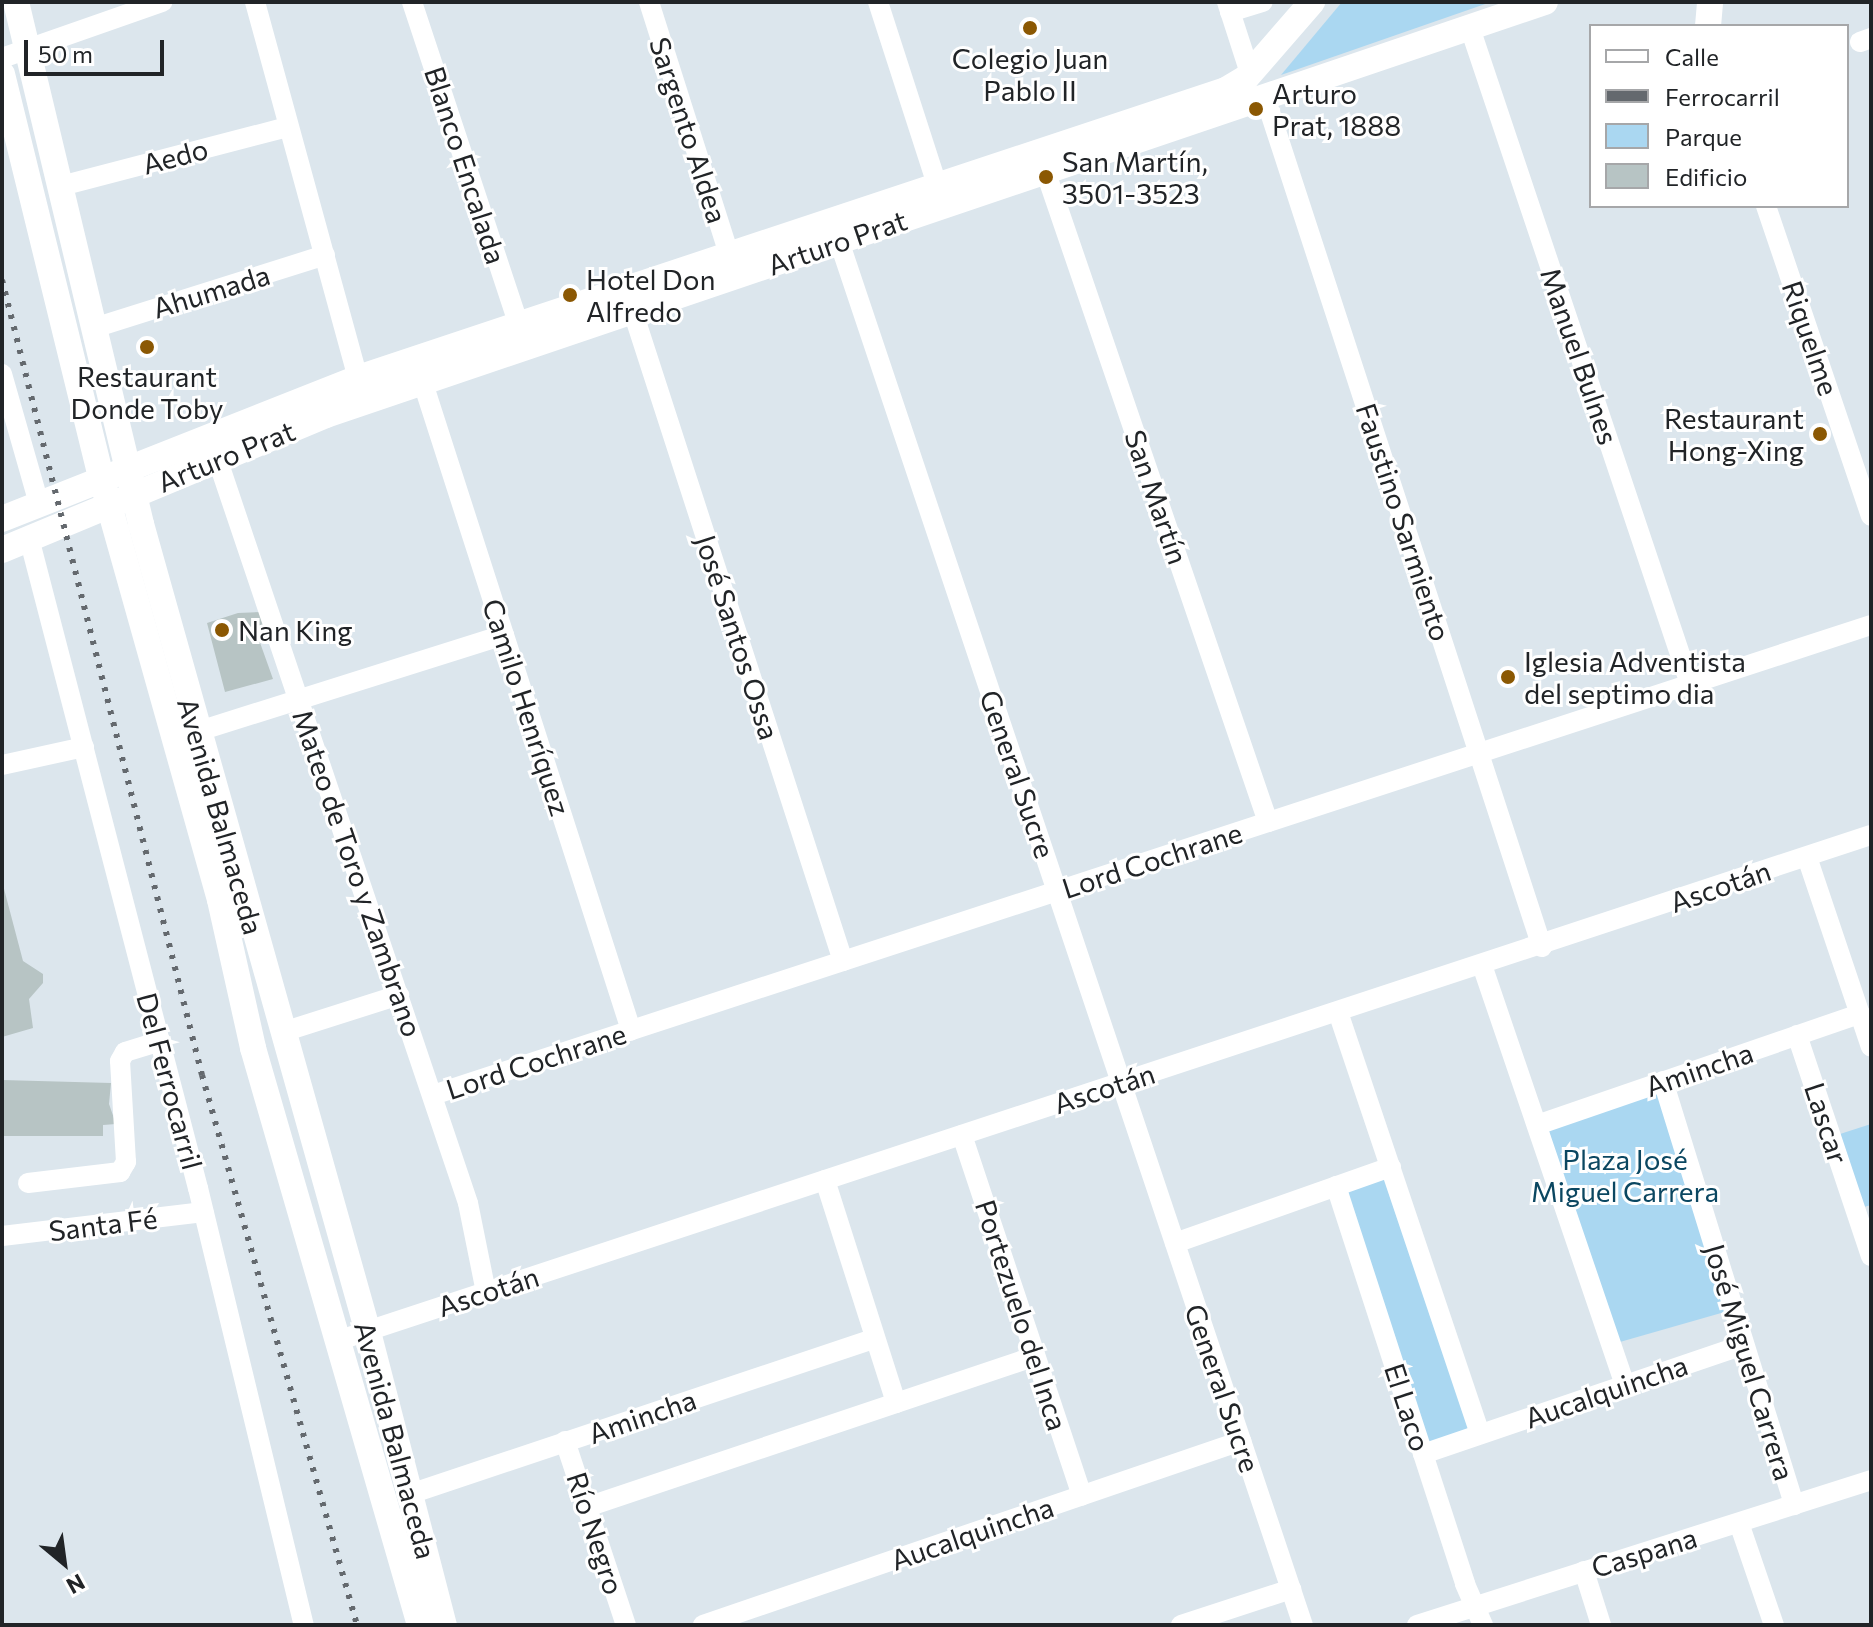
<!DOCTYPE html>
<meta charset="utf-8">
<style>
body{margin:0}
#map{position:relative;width:1873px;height:1627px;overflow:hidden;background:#dce6ed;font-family:Commissioner,sans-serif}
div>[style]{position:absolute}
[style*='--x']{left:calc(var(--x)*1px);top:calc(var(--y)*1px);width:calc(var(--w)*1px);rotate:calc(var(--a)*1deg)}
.green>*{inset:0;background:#aad7f1;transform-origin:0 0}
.building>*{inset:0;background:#b7c4c4}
.minor>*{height:20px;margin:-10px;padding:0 10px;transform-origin:10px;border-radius:10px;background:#fff}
.major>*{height:26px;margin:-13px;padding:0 13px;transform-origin:13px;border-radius:13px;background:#fff}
.rail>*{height:6px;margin-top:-3px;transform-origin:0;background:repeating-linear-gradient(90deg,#64696e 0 4px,transparent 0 12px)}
.dots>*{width:22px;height:22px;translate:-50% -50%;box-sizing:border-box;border:4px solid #fff;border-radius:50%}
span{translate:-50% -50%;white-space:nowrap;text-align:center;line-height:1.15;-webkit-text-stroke:6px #fff;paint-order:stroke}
.poi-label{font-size:28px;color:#212427}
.left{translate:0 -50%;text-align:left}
.right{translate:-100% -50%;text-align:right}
.street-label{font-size:28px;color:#212427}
.park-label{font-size:28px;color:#0b4761}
.frame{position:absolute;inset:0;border:4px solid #212427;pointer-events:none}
.legend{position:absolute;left:1589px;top:24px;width:260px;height:184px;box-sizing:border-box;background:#fff;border:2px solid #a6a7a9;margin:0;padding:10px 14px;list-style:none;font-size:24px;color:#212427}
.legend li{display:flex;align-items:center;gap:16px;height:40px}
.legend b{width:40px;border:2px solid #a6a7a9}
.north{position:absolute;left:24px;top:1523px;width:80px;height:80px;-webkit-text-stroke:6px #fff;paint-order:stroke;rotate:151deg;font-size:22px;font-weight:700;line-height:32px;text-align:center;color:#212427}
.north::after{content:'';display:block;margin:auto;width:28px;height:36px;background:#212427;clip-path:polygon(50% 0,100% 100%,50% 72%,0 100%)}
.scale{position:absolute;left:24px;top:40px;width:140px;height:36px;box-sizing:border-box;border:4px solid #212427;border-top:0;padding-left:10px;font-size:24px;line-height:28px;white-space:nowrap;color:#212427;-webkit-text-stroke:6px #fff;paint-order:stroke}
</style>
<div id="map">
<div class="green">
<i style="clip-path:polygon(1342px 2px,1491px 2px,1281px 75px)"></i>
<i style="left:1661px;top:1090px;width:231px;height:119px;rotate:74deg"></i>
<i style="clip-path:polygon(1871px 1124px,1871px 1205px,1864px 1207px,1840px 1134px)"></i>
<i style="left:1387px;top:1177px;width:266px;height:44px;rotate:72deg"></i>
</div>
<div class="building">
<i style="clip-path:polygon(261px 612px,267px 634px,258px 637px,273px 679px,225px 692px,207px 623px,238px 613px)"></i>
<i style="clip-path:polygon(3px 885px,23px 961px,43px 974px,43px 983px,29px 999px,33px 1028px,2px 1037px)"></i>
<i style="clip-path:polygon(2px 1080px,111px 1083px,109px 1104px,116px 1124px,103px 1125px,103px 1136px,2px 1136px)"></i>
</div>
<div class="minor">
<i style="--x:255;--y:2;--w:390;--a:74.7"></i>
<i style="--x:412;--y:2;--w:343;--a:71.7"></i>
<i style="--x:649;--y:2;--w:268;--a:72.4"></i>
<i style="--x:878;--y:2;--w:192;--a:72.1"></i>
<i style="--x:1227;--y:2;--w:75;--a:72.1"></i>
<i style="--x:1230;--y:12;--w:34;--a:-17"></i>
<i style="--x:1470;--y:28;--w:692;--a:71.46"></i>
<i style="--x:1860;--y:42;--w:12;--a:-20"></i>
<i style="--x:2;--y:58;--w:170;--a:-19.3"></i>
<i style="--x:1265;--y:97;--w:894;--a:71.95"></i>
<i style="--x:1046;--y:173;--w:686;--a:71.12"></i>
<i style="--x:61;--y:186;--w:235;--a:-14.6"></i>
<i style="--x:1766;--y:206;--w:327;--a:71.3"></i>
<i style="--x:839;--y:241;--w:1460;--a:71.47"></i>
<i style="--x:633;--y:312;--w:682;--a:72.07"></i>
<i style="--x:97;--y:327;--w:239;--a:-17.5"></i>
<i style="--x:2;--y:374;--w:135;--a:74.1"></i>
<i style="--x:423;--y:383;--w:680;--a:72.18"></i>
<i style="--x:217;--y:458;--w:786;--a:71.38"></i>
<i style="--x:468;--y:1203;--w:91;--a:78.6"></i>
<i style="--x:29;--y:538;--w:672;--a:75.43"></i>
<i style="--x:198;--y:1188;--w:450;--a:76.4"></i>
<i style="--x:196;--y:732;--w:323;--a:-17.5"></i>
<i style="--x:2;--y:765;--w:84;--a:-12.4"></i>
<i style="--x:1807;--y:857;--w:200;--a:71.4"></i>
<i style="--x:1482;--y:965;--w:441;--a:71.2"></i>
<i style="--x:1338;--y:1012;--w:445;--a:71.4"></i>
<i style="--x:283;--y:1032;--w:122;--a:-17.7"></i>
<i style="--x:1797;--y:1035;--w:233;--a:71.5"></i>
<i style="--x:1663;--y:1081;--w:444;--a:72.8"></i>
<i style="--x:433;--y:1095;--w:1513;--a:-18.1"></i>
<i style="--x:1537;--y:1125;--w:342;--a:-19"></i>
<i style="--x:962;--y:1135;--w:380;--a:71.6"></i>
<i style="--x:825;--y:1180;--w:234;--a:72.3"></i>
<i style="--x:28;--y:1183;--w:93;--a:-6.8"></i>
<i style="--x:120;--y:1172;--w:12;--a:-59"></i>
<i style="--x:126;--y:1162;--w:101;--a:-93.4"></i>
<i style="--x:120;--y:1061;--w:10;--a:-61"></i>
<i style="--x:125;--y:1052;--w:37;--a:-17"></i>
<i style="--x:1336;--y:1186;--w:418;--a:72"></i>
<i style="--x:1465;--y:1584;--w:45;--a:66.3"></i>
<i style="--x:2;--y:1236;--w:203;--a:-6.8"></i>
<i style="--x:1175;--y:1243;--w:229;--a:-19.4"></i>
<i style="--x:337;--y:1341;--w:1615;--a:-18.26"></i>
<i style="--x:565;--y:1441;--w:194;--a:71.7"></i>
<i style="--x:1423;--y:1454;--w:339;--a:-18.8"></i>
<i style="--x:410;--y:1494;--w:490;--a:-18.5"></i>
<i style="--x:587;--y:1507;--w:473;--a:-18.6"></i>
<i style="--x:1739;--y:1523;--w:108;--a:71.1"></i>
<i style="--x:1584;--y:1571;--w:57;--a:72.5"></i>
<i style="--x:703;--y:1625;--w:569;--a:-18.88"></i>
<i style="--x:1181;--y:1625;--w:116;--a:-18.1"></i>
<i style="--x:1417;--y:1625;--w:477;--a:-17.7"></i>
</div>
<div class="major">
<i style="--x:16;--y:2;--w:537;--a:76.53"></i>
<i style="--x:141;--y:524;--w:839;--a:74.31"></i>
<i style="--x:368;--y:1332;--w:303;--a:75.5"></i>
<i style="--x:1708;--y:26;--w:24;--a:-85"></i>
<i style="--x:2;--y:74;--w:418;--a:76.2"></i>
<i style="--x:102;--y:480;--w:436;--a:74.3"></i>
<i style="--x:220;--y:900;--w:152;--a:77.4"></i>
<i style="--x:253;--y:1048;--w:601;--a:73.86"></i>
<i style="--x:2;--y:519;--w:383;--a:-21.6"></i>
<i style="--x:358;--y:378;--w:915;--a:-18.36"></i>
<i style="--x:1226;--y:90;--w:23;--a:-31"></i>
<i style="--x:1246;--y:78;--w:101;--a:-49"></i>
<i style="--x:2;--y:550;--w:351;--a:-22.6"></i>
<i style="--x:326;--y:415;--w:1287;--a:-18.72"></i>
</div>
<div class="rail">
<i style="--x:2;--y:280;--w:820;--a:75.88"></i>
<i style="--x:202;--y:1075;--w:571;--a:74.26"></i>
</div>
<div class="dots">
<i style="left:1030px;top:28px;background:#8b5803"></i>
<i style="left:1256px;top:109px;background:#8b5803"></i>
<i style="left:1046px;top:177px;background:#8b5803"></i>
<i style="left:570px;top:295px;background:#8b5803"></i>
<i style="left:147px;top:347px;background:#8b5803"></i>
<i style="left:1820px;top:434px;background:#8b5803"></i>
<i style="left:222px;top:630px;background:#8b5803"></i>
<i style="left:1508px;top:677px;background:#8b5803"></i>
</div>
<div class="poi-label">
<span style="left:1030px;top:74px">Colegio Juan<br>Pablo II</span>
<span class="left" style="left:1272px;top:109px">Arturo<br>Prat, 1888</span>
<span class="left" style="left:1062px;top:177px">San Martín,<br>3501-3523</span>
<span class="left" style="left:586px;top:295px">Hotel Don<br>Alfredo</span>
<span style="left:147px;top:392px">Restaurant<br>Donde Toby</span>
<span class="right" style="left:1804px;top:434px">Restaurant<br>Hong-Xing</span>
<span class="left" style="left:238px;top:630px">Nan King</span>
<span class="left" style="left:1524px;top:677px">Iglesia Adventista<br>del septimo dia</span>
</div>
<div class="street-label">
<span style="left:689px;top:130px;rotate:72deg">Sargento Aldea</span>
<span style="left:175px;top:156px;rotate:-15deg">Aedo</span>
<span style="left:466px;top:165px;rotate:72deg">Blanco Encalada</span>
<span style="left:837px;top:242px;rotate:-19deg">Arturo Prat</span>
<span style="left:211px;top:291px;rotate:-17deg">Ahumada</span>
<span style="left:1811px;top:338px;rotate:71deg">Riquelme</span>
<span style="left:1580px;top:356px;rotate:71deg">Manuel Bulnes</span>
<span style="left:226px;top:456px;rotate:-22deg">Arturo Prat</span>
<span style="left:1157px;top:497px;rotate:71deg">San Martín</span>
<span style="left:1404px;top:522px;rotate:72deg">Faustino Sarmiento</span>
<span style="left:738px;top:637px;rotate:72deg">José Santos Ossa</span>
<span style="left:527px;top:707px;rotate:72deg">Camilo Henríquez</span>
<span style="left:1018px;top:774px;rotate:71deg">General Sucre</span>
<span style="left:221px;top:816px;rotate:74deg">Avenida Balmaceda</span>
<span style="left:1152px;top:860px;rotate:-18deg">Lord Cochrane</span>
<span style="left:358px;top:873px;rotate:71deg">Mateo de Toro y Zambrano</span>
<span style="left:1720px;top:886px;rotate:-19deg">Ascotán</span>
<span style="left:536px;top:1061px;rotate:-18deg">Lord Cochrane</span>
<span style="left:1699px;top:1069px;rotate:-19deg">Amincha</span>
<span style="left:170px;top:1081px;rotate:75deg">Del Ferrocarril</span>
<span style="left:1104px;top:1088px;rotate:-18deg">Ascotán</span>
<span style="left:1827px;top:1123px;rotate:72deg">Lascar</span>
<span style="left:103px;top:1224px;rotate:-7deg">Santa Fé</span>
<span style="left:488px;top:1291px;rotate:-18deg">Ascotán</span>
<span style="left:1022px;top:1315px;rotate:72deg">Portezuelo del Inca</span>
<span style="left:1750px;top:1362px;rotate:73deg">José Miguel Carrera</span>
<span style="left:1223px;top:1388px;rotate:71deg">General Sucre</span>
<span style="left:1606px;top:1391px;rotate:-19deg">Aucalquincha</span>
<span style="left:1408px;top:1407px;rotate:72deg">El Laco</span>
<span style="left:642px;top:1416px;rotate:-19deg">Amincha</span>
<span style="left:396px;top:1440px;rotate:75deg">Avenida Balmaceda</span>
<span style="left:596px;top:1533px;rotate:72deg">Río Negro</span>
<span style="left:972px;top:1533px;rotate:-19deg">Aucalquincha</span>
<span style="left:1644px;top:1552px;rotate:-17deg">Caspana</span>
</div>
<div class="park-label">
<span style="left:1625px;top:1175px">Plaza José<br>Miguel Carrera</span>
</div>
<div class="frame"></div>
<ul class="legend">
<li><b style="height:10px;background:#fff"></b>Calle</li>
<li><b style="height:10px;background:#64696e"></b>Ferrocarril</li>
<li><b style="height:22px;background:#aad7f1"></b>Parque</li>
<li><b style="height:22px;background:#b7c4c4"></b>Edificio</li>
</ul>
<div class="north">N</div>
<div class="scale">50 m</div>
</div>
